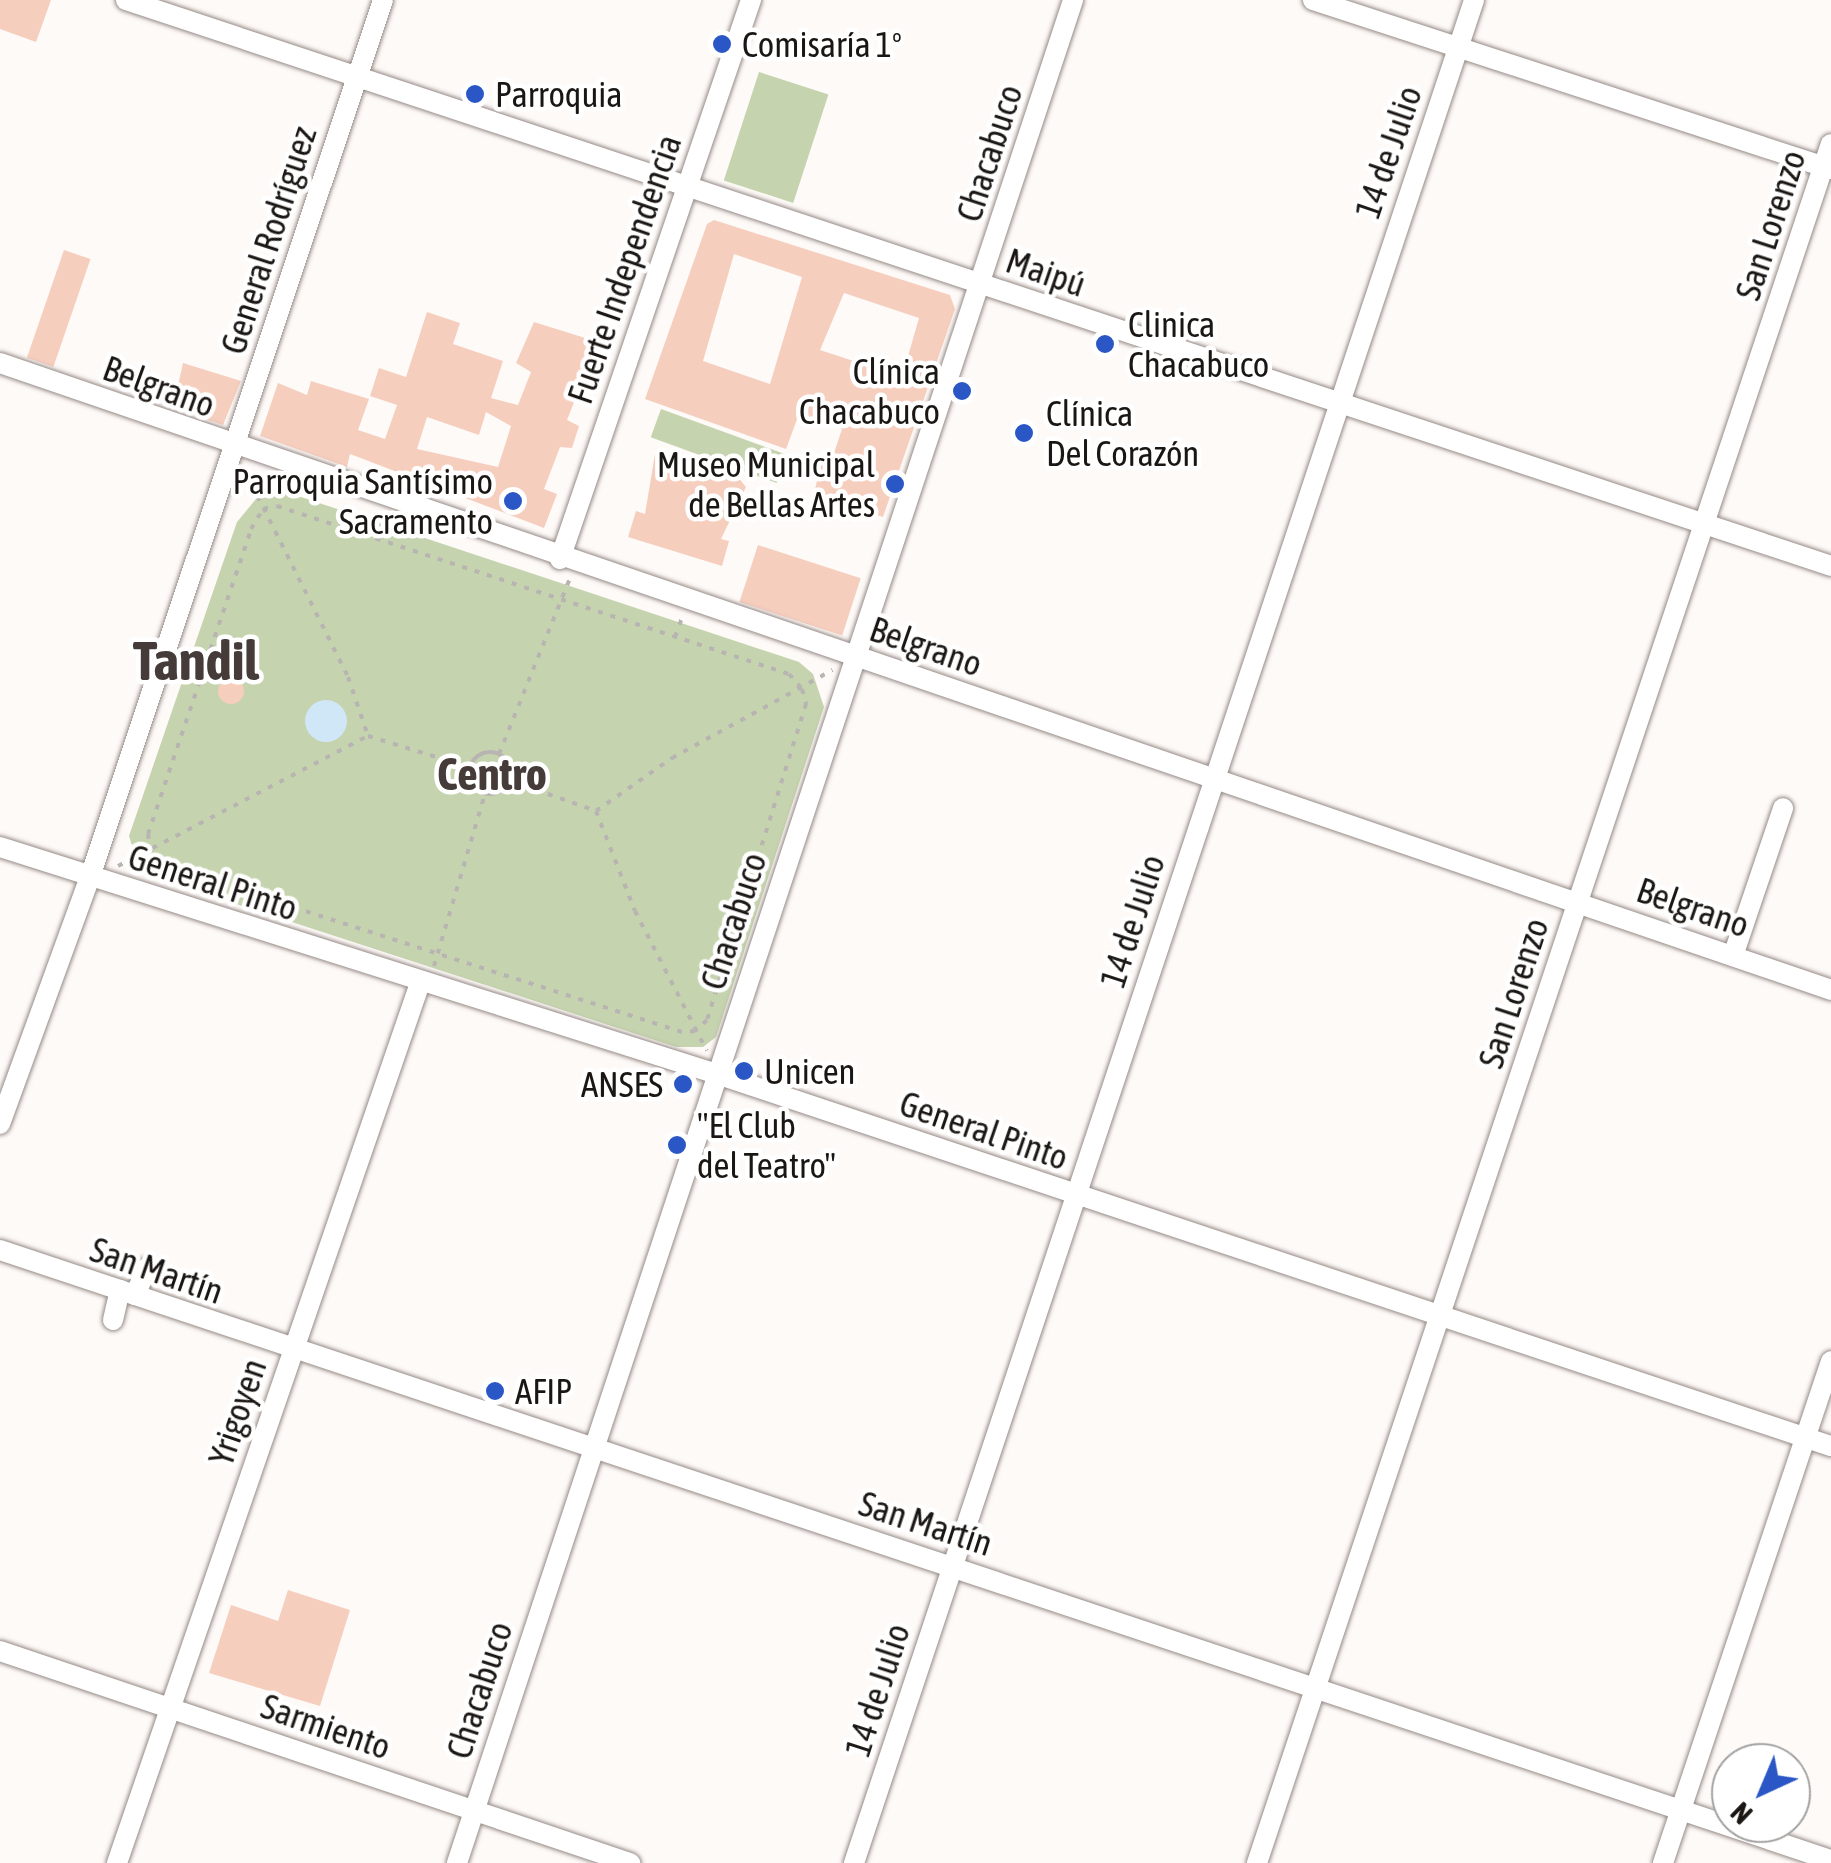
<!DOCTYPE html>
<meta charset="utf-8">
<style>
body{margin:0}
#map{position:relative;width:1831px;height:1863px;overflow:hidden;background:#fefaf8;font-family:"Asap Condensed",sans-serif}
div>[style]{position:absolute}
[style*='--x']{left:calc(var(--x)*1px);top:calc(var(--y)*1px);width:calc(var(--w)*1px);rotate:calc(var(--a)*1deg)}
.green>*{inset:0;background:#c5d3ae;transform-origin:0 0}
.water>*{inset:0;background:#d0e7f8}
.round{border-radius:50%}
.building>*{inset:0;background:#f6cebe;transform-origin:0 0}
.path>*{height:4px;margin-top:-2px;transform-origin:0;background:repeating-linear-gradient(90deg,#b8b4b2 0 5px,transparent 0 13px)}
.path>.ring{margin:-2px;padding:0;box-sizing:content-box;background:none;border:4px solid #b8b4b2;border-radius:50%}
.roads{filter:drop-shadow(0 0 2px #958a86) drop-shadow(0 0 2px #958a86)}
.minor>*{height:20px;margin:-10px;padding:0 10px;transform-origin:10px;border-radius:10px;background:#fff}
.dots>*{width:28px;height:28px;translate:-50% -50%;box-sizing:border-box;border:5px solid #fff;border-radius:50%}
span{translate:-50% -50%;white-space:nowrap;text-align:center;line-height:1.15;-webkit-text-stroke:9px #fff;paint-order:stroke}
.poi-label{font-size:35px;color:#1a1614}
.left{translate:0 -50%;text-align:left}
.right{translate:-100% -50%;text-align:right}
.street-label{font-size:35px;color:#1a1614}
.district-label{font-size:45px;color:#453c39;font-weight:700}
.town-label{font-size:55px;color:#453c39;font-weight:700}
.north{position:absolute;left:1711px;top:1743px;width:100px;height:100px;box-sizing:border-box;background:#fff;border:2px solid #a3a2a1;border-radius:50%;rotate:224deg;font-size:28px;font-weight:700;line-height:40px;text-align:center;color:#1a1614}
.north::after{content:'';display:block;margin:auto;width:35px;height:45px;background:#2a57c5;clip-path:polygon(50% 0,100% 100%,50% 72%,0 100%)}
</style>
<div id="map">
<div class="green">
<i style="left:759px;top:72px;width:73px;height:114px;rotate:18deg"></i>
<i style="left:661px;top:409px;width:134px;height:30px;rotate:20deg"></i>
<i style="clip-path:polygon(261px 493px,289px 493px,799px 662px,813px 674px,824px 707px,716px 1037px,703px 1047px,676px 1047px,141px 873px,129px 836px,237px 522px)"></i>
</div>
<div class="water">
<i class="round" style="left:305px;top:700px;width:42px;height:42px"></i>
</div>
<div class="building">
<i style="clip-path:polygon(0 0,51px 0,36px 42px,0 29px)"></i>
<i style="clip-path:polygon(evenodd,714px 220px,950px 295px,955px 309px,883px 517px,814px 494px,823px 454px,833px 456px,842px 429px,799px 414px,786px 449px,645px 399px,707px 224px,714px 220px,734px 254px,802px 277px,770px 384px,703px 361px,734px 254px,714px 220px,844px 293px,919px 318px,902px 377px,820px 350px,844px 293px)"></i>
<i style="left:64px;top:250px;width:28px;height:114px;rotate:19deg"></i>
<i style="clip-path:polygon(evenodd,427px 312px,460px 323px,453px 344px,503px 361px,491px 398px,518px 405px,531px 372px,516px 363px,534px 322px,598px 342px,567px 420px,579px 426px,572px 448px,560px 447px,544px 489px,557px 494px,544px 528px,350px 454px,347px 467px,260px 436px,278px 383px,307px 395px,311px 381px,369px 399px,358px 430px,385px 439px,397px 405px,370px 396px,379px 368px,406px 377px,427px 312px,486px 412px,511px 426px,498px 467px,417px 449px,427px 417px,479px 435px,486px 412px)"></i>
<i style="clip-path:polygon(183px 363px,241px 381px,223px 425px,173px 408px)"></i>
<i style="clip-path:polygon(675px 451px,732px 470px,746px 487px,721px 539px,729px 541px,722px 566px,628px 537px,636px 511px,645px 514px,655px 454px)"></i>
<i style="left:758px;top:545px;width:108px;height:60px;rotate:18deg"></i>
<i class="round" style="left:218px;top:678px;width:26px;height:26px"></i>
<i style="clip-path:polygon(288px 1590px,350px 1610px,320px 1706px,209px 1673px,231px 1605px,278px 1621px)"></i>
</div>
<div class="path">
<i style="--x:246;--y:473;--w:228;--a:63.4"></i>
<i style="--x:348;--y:677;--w:62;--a:71.3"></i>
<i style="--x:277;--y:506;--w:539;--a:18.17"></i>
<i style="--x:789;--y:674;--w:20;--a:49"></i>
<i style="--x:802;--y:689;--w:16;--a:75"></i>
<i style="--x:806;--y:704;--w:331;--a:107.4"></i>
<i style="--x:707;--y:1020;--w:16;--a:137"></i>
<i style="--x:695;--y:1031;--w:13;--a:176"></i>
<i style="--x:682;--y:1032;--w:543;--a:-162.2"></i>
<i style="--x:165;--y:866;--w:21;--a:-137"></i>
<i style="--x:150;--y:852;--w:18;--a:-96"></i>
<i style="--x:148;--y:834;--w:322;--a:-71.3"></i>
<i style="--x:251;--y:529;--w:23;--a:-59"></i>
<i style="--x:263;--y:509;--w:14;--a:-12"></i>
<i style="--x:675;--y:637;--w:20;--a:-70"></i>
<i class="ring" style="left:469px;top:752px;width:38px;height:38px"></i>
<i style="--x:499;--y:754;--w:190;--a:-68"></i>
<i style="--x:511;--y:781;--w:90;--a:19.4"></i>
<i style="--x:596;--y:811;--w:93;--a:-34.9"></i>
<i style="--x:672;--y:758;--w:183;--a:-28.7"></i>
<i style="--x:596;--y:811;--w:107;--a:68.7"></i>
<i style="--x:635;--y:911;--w:157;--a:62.8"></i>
<i style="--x:118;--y:866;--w:282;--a:-27.5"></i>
<i style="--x:368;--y:736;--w:106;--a:17.1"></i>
<i style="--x:434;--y:966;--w:179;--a:-73.5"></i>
</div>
<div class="roads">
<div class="minor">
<i style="--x:126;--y:0;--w:1796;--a:18.36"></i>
<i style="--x:1313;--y:0;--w:545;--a:18.07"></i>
<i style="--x:0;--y:363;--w:1935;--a:18.9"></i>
<i style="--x:560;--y:559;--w:591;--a:-71.14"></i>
<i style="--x:0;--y:847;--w:752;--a:17.57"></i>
<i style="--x:717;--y:1074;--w:1174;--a:18.47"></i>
<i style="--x:1733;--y:956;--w:156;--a:-71.3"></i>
<i style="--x:0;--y:1124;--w:263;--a:-70"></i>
<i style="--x:90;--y:877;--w:925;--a:-71.53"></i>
<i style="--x:0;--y:1250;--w:1930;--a:18.43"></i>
<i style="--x:135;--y:1295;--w:30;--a:-66"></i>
<i style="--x:113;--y:1320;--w:31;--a:-77"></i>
<i style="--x:0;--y:1651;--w:665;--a:18.6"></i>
<i style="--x:117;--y:1863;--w:931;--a:-71"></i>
<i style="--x:457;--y:1863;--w:1962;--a:-71.7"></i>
<i style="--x:854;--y:1863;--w:1963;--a:-71.59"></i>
<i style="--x:1257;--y:1863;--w:1812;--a:-71.54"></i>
<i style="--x:1663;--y:1863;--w:529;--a:-71.5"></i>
</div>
</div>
<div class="dots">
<i style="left:722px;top:44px;background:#2a57c5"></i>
<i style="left:475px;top:94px;background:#2a57c5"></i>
<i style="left:1105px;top:344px;background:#2a57c5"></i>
<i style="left:962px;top:391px;background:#2a57c5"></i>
<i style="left:1024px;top:433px;background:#2a57c5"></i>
<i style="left:895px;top:484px;background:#2a57c5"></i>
<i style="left:513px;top:501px;background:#2a57c5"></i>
<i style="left:744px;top:1071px;background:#2a57c5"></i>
<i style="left:683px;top:1084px;background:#2a57c5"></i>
<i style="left:677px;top:1145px;background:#2a57c5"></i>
<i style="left:495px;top:1391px;background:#2a57c5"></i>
</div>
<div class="poi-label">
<span class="left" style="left:742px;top:44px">Comisaría 1º</span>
<span class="left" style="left:495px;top:94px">Parroquia</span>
<span class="left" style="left:1128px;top:344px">Clinica<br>Chacabuco</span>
<span class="right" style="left:940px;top:391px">Clínica<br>Chacabuco</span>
<span class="left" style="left:1046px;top:433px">Clínica<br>Del Corazón</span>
<span class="right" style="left:875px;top:484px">Museo Municipal<br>de Bellas Artes</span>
<span class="right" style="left:493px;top:501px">Parroquia Santísimo<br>Sacramento</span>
<span class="left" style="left:764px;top:1071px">Unicen</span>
<span class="right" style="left:663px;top:1084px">ANSES</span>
<span class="left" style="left:697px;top:1145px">"El Club<br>del Teatro"</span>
<span class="left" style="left:515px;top:1391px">AFIP</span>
</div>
<div class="street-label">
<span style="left:1388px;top:152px;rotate:-71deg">14 de Julio</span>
<span style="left:989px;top:153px;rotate:-72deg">Chacabuco</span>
<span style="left:1770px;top:225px;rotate:-72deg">San Lorenzo</span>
<span style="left:268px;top:240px;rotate:-72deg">General Rodríguez</span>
<span style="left:624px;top:269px;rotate:-71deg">Fuerte Independencia</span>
<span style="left:1046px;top:272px;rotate:19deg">Maipú</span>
<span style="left:159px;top:386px;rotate:20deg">Belgrano</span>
<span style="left:926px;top:646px;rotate:19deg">Belgrano</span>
<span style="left:213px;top:882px;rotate:18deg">General Pinto</span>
<span style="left:1693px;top:907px;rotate:19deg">Belgrano</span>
<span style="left:733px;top:921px;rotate:-72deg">Chacabuco</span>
<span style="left:1132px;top:921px;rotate:-72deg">14 de Julio</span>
<span style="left:1513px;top:993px;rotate:-72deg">San Lorenzo</span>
<span style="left:984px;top:1130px;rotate:19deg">General Pinto</span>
<span style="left:157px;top:1270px;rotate:19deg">San Martín</span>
<span style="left:237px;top:1412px;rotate:-71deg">Yrigoyen</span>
<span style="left:926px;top:1523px;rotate:18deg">San Martín</span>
<span style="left:479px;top:1690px;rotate:-72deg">Chacabuco</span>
<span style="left:877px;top:1690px;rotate:-72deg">14 de Julio</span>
<span style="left:326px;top:1726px;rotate:19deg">Sarmiento</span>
</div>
<div class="district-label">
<span style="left:492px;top:775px">Centro</span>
</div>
<div class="town-label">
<span style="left:196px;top:661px">Tandil</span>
</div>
<div class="north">N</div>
</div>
